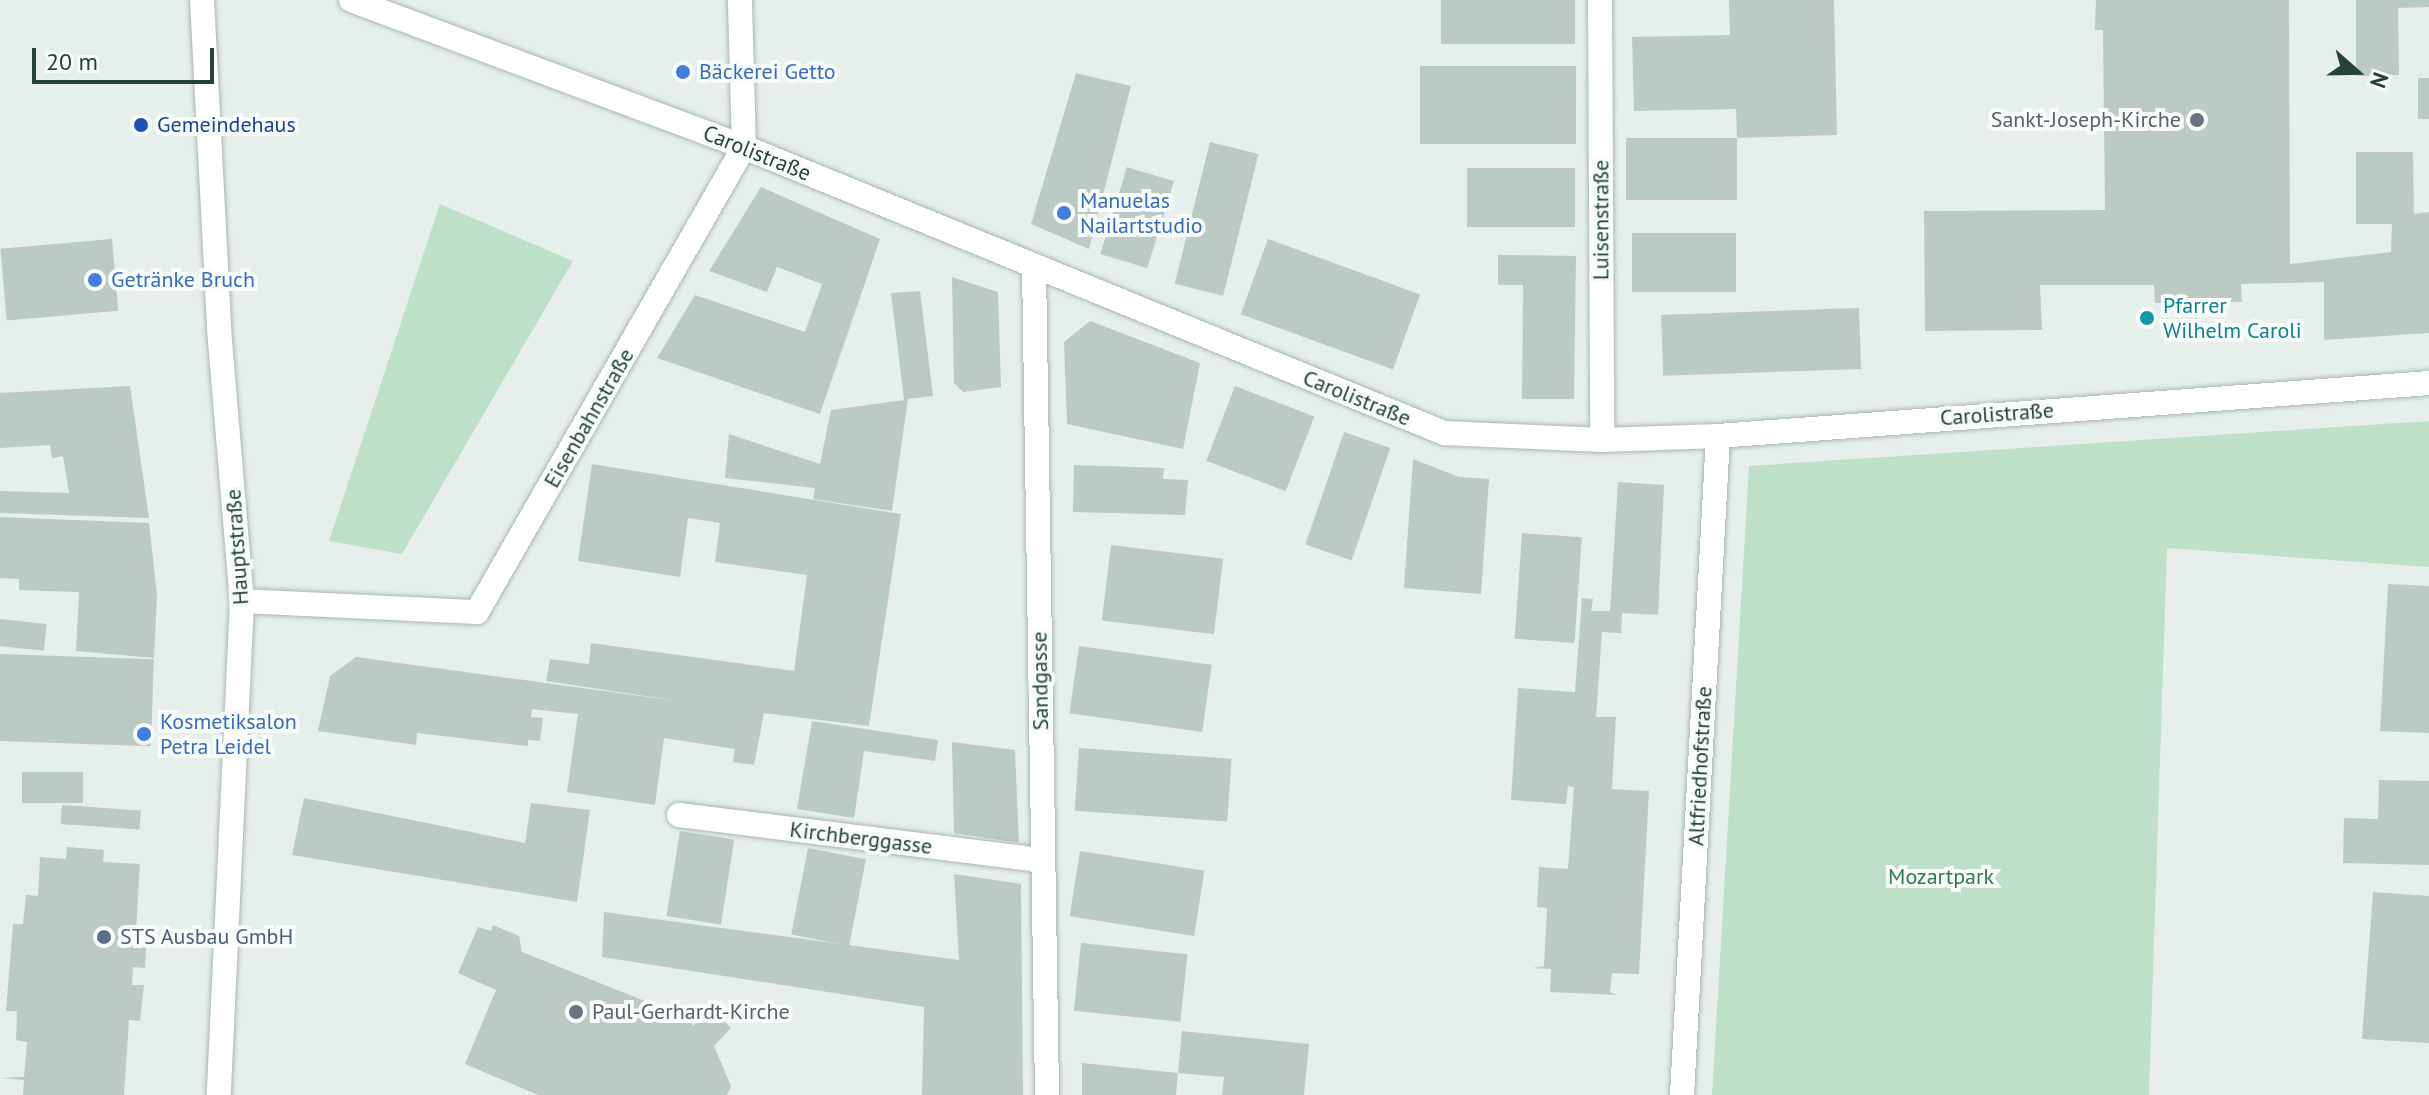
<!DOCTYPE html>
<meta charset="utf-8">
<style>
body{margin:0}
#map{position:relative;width:2429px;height:1095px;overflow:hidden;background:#e6efeb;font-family:"PT Sans",sans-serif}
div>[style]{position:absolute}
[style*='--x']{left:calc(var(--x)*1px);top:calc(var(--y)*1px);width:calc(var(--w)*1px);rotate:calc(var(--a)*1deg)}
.green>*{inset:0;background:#bfe0c8}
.building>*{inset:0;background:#bbcac4;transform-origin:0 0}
.roads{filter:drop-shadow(0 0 2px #a8b8b2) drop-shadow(0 0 2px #a8b8b2)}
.street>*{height:24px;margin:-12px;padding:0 12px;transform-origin:12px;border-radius:12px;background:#fff}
.secondary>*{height:24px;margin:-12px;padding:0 12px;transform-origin:12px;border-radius:12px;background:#fff}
.dots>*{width:22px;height:22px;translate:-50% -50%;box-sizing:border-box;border:4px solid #f7fbf9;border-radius:50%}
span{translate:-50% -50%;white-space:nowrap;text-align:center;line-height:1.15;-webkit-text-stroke:8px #f7fbf9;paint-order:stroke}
.shop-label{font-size:22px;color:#366cbe}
.left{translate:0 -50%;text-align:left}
.worship-label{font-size:22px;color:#5b616d}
.right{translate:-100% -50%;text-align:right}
.transit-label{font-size:22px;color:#164399}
.street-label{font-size:22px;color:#24423a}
.culture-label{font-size:22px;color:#0d838f}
.park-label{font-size:22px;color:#2d7a4b}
.service-label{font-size:22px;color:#4e5e75}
.north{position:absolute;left:2317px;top:32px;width:80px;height:80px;-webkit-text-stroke:6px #f7fbf9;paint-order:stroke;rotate:110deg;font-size:22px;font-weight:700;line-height:32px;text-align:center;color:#24423a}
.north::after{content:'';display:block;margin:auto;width:28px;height:36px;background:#24423a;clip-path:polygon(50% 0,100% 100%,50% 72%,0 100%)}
.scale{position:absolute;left:32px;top:48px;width:182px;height:36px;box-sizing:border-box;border:4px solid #24423a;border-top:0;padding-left:10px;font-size:24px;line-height:28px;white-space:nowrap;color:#24423a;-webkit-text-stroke:6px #f7fbf9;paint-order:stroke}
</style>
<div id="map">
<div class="green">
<i style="clip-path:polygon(440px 204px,573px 261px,402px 554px,329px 541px)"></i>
<i style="clip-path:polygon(2429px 421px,2429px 567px,2167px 548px,2149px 1095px,1712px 1095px,1749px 466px)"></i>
</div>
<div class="building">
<i style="left:1441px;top:0;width:134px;height:44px"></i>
<i style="clip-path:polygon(1729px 0,1834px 0,1837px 135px,1737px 138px,1736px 109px,1634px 111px,1632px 37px,1730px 35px)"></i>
<i style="clip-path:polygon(2096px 0,2289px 0,2290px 264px,2391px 252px,2392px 224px,2356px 224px,2356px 152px,2413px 152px,2414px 214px,2429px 212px,2429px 333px,2324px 340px,2324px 282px,2241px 284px,2242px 302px,2155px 303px,2154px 285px,2040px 285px,2042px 330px,1925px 331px,1924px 211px,2105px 210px,2103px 30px,2095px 30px)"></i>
<i style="clip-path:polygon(2356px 0,2429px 0,2429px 7px,2398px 8px,2399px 75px,2356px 76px)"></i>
<i style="left:1576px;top:66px;width:78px;height:156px;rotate:90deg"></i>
<i style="clip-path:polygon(1076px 73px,1131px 86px,1089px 249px,1031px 224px)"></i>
<i style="left:2429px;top:78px;width:41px;height:11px;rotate:90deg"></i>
<i style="left:1737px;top:138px;width:62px;height:111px;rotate:90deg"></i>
<i style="left:1210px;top:142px;width:50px;height:146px;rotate:14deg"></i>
<i style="left:1127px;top:167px;width:49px;height:91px;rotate:17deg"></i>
<i style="left:1467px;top:168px;width:108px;height:59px"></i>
<i style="clip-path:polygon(761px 187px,880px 239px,820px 414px,657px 358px,695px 295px,805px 332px,822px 284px,777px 267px,767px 292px,709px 271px)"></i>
<i style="left:1632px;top:233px;width:104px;height:59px"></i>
<i style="left:112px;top:239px;width:72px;height:112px;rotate:85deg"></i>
<i style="left:1268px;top:239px;width:162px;height:80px;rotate:20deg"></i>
<i style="clip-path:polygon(1498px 255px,1576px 256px,1574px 399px,1522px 399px,1523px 285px,1498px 285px)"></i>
<i style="clip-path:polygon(952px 277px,998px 292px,1001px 387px,963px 392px,954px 383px)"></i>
<i style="clip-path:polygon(920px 291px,933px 396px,908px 399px,892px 511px,813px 499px,815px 488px,725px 478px,729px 434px,820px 464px,831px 410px,904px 400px,891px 293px)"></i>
<i style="left:1859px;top:308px;width:61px;height:198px;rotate:88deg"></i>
<i style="clip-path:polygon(1090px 321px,1200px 363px,1183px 449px,1067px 424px,1064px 342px)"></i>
<i style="clip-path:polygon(130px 386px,149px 518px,0 513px,0 491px,69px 493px,63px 456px,52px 458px,50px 445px,0 448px,0 393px)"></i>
<i style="left:1235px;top:386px;width:85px;height:80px;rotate:21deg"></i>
<i style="left:1344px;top:432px;width:49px;height:119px;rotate:19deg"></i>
<i style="clip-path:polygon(1413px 459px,1459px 477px,1489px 479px,1481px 594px,1404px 588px)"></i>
<i style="clip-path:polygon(592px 464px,901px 514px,869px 726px,764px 713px,754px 765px,733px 762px,735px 749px,664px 738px,655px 805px,567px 792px,578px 714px,532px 709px,531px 717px,543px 718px,540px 741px,528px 740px,528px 746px,417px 733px,416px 745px,318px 731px,330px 676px,356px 657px,684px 702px,546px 681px,550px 659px,589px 664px,591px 643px,794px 671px,807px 575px,715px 562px,720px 523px,688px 518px,680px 577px,578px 561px)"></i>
<i style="clip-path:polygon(1074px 465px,1164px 468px,1163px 479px,1188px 480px,1185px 515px,1073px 512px)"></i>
<i style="clip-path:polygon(1618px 482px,1664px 485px,1658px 615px,1622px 613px,1621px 633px,1602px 632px,1596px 717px,1616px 717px,1612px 789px,1649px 791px,1639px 974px,1612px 973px,1610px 992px,1617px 995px,1550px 992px,1551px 969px,1533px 968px,1544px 966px,1547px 908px,1537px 907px,1539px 867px,1568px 869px,1574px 787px,1568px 786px,1566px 804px,1511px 800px,1518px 688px,1575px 692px,1582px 598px,1593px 599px,1591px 611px,1610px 611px)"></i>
<i style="clip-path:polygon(0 517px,149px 523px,157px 596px,154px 658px,76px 651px,79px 592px,19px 590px,19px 579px,0 578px)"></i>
<i style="left:1522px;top:533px;width:60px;height:106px;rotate:4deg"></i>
<i style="left:1111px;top:545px;width:113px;height:76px;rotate:7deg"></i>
<i style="clip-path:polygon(2388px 584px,2429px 586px,2429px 733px,2380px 731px)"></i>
<i style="left:0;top:619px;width:47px;height:27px;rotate:6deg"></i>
<i style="left:1079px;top:646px;width:134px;height:68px;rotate:8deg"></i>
<i style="left:0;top:654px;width:154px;height:87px;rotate:2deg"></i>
<i style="clip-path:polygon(812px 721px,938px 740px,935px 761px,864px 751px,854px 818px,797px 809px)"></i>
<i style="clip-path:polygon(952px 742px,1015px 750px,1019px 843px,954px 833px)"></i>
<i style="left:1079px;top:748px;width:153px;height:63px;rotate:4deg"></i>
<i style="left:22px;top:772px;width:61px;height:31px"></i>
<i style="clip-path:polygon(2379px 780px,2429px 781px,2429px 865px,2343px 863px,2344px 818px,2378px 819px)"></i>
<i style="clip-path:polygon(304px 798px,525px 843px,531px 803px,590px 810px,577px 902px,292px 855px)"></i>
<i style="left:62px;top:805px;width:79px;height:19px;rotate:4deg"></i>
<i style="left:680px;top:831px;width:55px;height:86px;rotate:9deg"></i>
<i style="clip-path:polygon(67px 847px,104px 850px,103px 862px,140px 864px,136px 931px,147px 932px,145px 968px,133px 967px,132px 985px,144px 985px,140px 1021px,129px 1020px,124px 1095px,23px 1095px,24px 1080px,0 1078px,24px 1077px,27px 1042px,16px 1040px,17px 1011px,6px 1011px,13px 924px,23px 924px,26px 895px,38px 896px,40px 857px,66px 859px)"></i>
<i style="left:808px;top:848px;width:59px;height:88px;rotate:11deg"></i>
<i style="left:1080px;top:851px;width:126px;height:66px;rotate:9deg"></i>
<i style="clip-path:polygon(954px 874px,1021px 884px,1023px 1095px,922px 1095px,924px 1007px,602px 957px,604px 912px,959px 960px)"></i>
<i style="clip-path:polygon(2373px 892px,2429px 896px,2429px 1043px,2362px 1039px)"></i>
<i style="clip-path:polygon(493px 925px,519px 936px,522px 952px,690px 1019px,693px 1026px,710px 1008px,731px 1028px,714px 1046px,731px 1086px,727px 1095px,538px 1095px,465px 1064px,496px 990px,458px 973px,478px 927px,491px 931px)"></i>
<i style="left:1081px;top:943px;width:107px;height:68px;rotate:6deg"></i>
<i style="clip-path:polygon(1182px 1031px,1309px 1044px,1304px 1095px,1222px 1095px,1224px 1077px,1178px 1073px)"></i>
<i style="clip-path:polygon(1082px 1063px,1178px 1073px,1176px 1095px,1082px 1095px)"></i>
</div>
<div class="roads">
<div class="street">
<i style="--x:351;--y:0;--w:420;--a:20.5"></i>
<i style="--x:744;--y:147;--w:756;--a:22.22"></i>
<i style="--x:1444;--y:433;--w:158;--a:2.5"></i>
<i style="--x:1602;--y:440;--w:116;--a:-2"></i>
<i style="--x:1718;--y:436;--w:713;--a:-4.26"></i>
<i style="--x:1600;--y:0;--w:440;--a:89.7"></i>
<i style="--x:1034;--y:266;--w:829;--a:89.1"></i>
<i style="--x:242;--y:601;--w:235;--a:2.7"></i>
<i style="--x:477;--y:612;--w:536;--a:-60.14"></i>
<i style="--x:744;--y:147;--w:147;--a:-91.6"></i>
<i style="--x:679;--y:815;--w:366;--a:7.1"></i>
<i style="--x:1682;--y:1095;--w:660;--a:-86.87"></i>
</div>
<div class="secondary">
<i style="--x:202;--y:0;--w:329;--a:87"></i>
<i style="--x:219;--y:329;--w:273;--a:85.2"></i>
<i style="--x:242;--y:601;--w:495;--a:92.7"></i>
</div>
</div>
<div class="dots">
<i style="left:683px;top:72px;background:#3f7fe0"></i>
<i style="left:2197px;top:120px;background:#6b7280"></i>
<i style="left:141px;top:125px;background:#1a4fb4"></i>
<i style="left:1064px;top:213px;background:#3f7fe0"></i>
<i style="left:95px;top:280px;background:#3f7fe0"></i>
<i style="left:2147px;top:318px;background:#0f9aa8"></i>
<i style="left:144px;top:734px;background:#3f7fe0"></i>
<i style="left:104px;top:937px;background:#5c6f8a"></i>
<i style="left:576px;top:1012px;background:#6b7280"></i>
</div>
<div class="shop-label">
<span class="left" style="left:699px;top:72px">Bäckerei Getto</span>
<span class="left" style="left:1080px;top:213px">Manuelas<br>Nailartstudio</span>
<span class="left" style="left:111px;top:280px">Getränke Bruch</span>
<span class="left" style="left:160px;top:734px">Kosmetiksalon<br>Petra Leidel</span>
</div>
<div class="worship-label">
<span class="right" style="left:2181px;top:120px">Sankt-Joseph-Kirche</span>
<span class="left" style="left:592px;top:1012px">Paul-Gerhardt-Kirche</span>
</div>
<div class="transit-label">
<span class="left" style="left:157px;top:125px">Gemeindehaus</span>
</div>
<div class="street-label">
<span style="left:757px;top:153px;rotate:22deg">Carolistraße</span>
<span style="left:1601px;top:220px;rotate:-90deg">Luisenstraße</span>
<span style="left:1357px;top:398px;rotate:22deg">Carolistraße</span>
<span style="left:1997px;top:414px;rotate:-4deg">Carolistraße</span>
<span style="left:589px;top:418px;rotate:-60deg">Eisenbahnstraße</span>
<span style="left:237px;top:547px;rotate:-94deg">Hauptstraße</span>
<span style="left:1040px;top:681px;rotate:-91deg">Sandgasse</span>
<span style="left:1700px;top:766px;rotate:-87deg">Altfriedhofstraße</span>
<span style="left:861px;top:838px;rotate:7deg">Kirchberggasse</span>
</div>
<div class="culture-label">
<span class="left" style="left:2163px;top:318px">Pfarrer<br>Wilhelm Caroli</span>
</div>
<div class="park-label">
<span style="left:1941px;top:877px">Mozartpark</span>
</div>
<div class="service-label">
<span class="left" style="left:120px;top:937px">STS Ausbau GmbH</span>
</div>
<div class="north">N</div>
<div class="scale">20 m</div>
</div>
